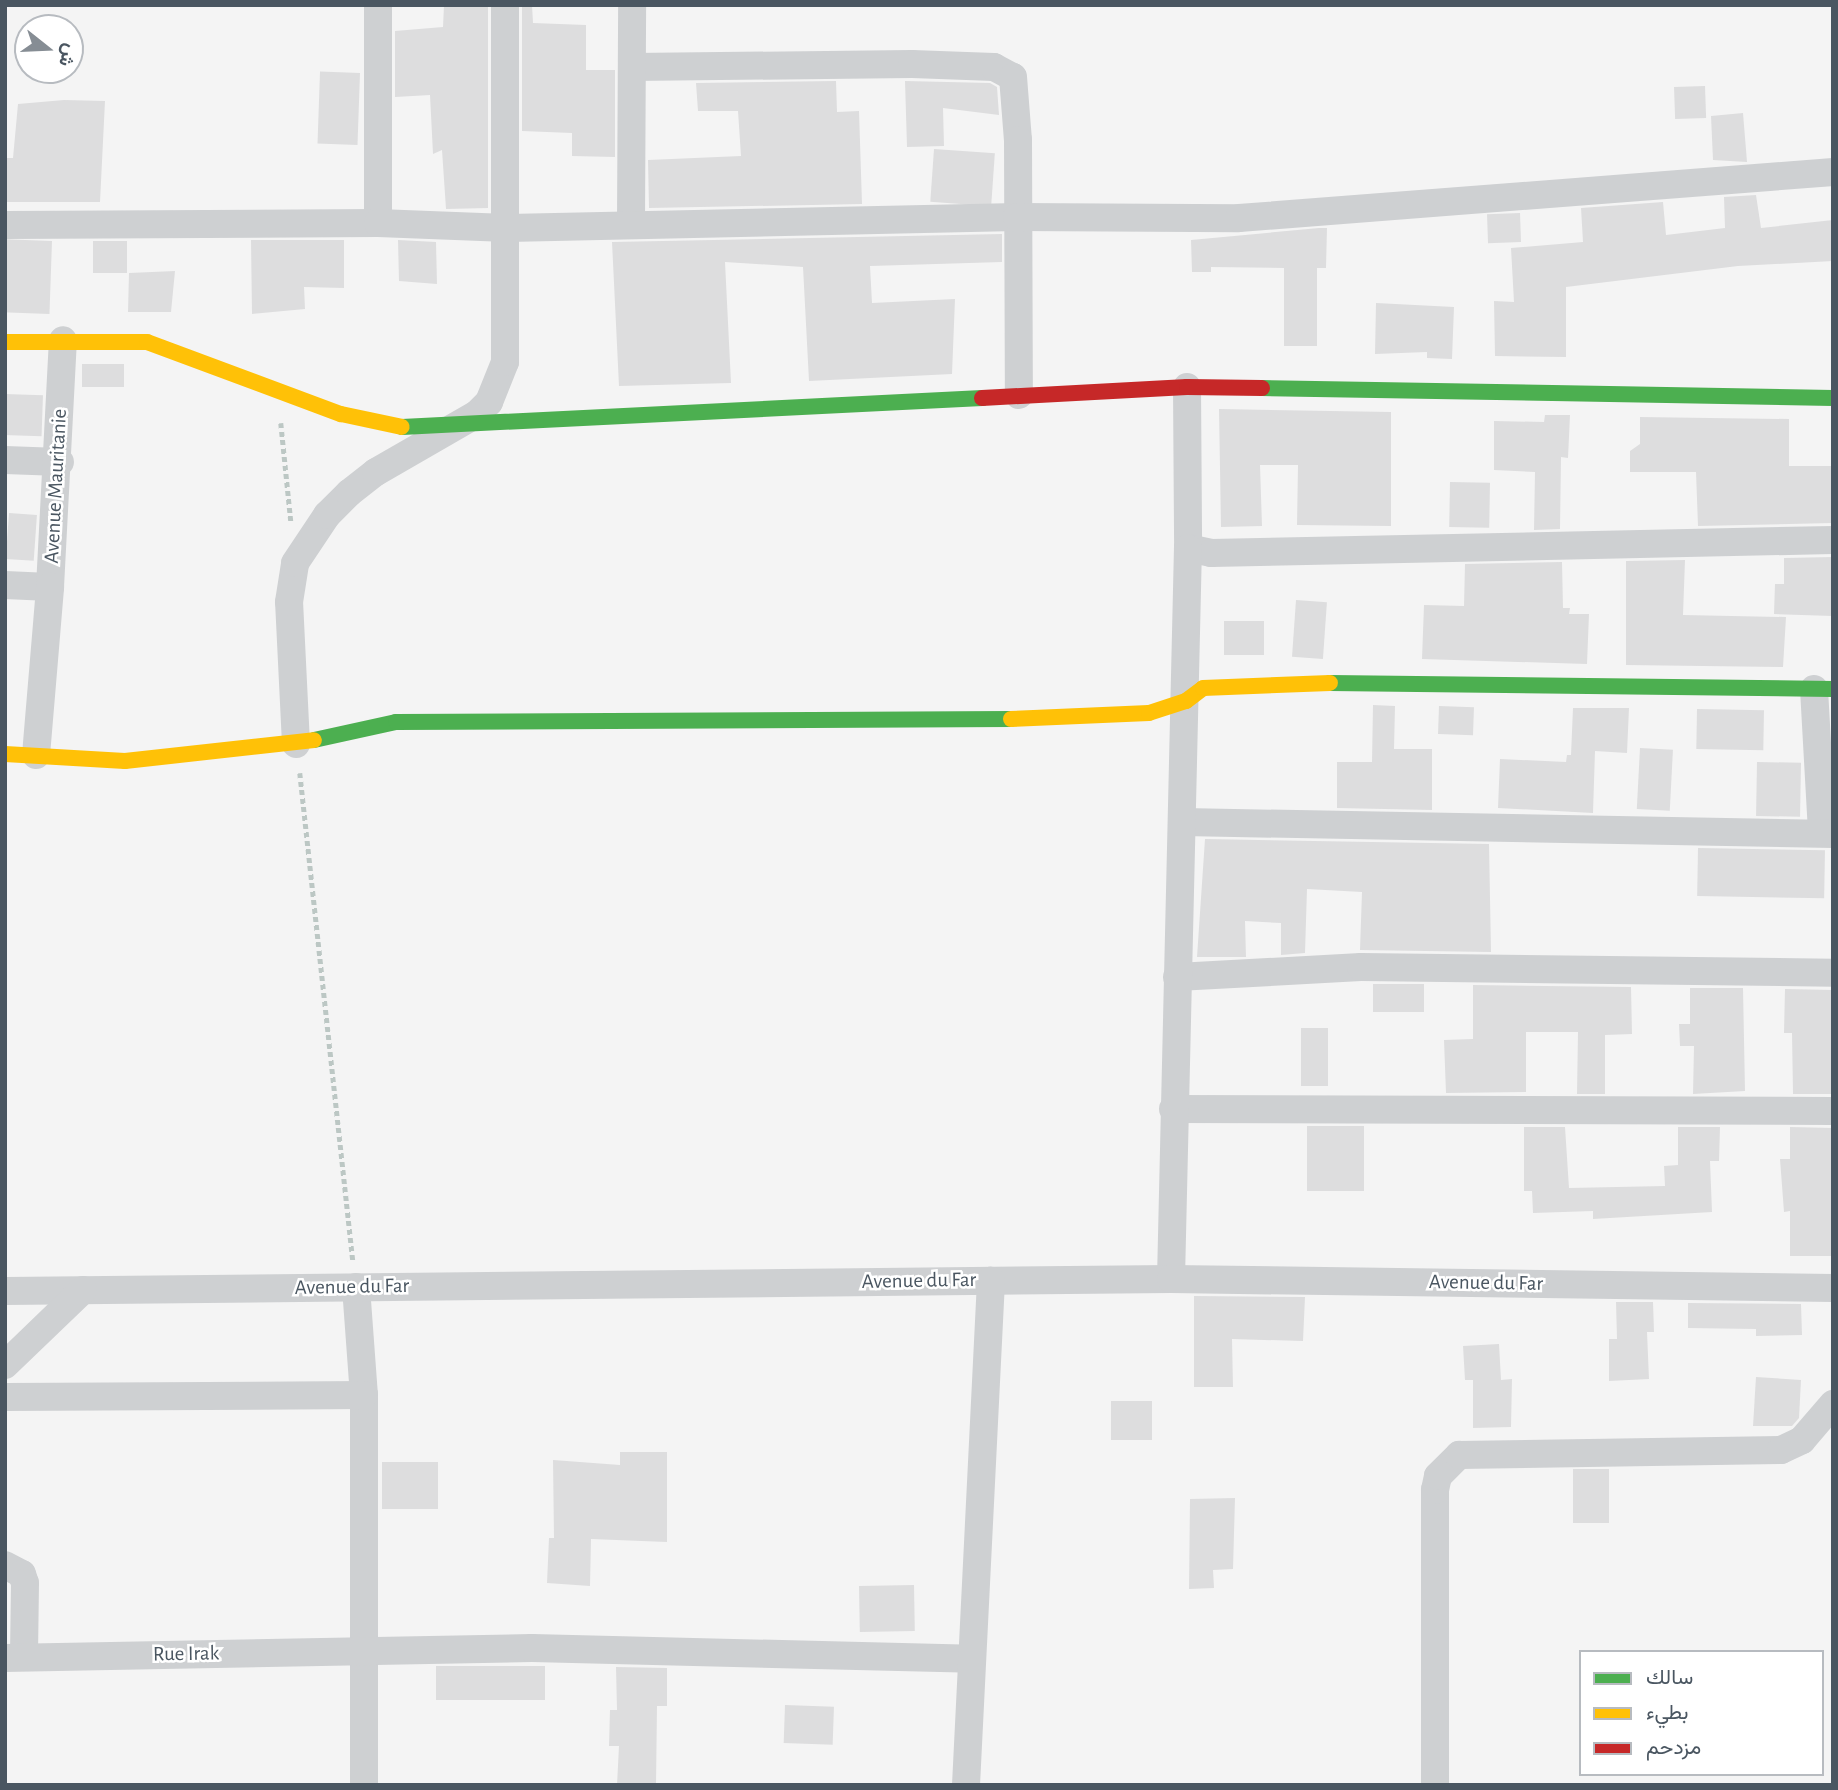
<!DOCTYPE html>
<meta charset="utf-8">
<style>
body{margin:0}
#map{position:relative;width:1838px;height:1790px;overflow:hidden;background:#f4f4f4;font-family:"Alegreya Sans",Vazirmatn,sans-serif}
div>[style]{position:absolute}
[style*='--x']{left:calc(var(--x)*1px);top:calc(var(--y)*1px);width:calc(var(--w)*1px);rotate:calc(var(--a)*1deg)}
.building>*{inset:0;background:#ddddde;transform-origin:0 0}
.path>*{height:4.5px;margin-top:-2.25px;transform-origin:0;background:repeating-linear-gradient(90deg,#bcc7c4 0 5px,transparent 0 8.5px)}
.street>*{height:28px;margin:-14px;padding:0 14px;transform-origin:14px;border-radius:14px;background:#ced0d2}
.fast>*{height:16px;margin:-8px;padding:0 8px;transform-origin:8px;border-radius:8px;background:#4caf50}
.slow>*{height:16px;margin:-8px;padding:0 8px;transform-origin:8px;border-radius:8px;background:#ffc107}
.jam>*{height:16px;margin:-8px;padding:0 8px;transform-origin:8px;border-radius:8px;background:#c62828}
span{translate:-50% -50%;white-space:nowrap;text-align:center;line-height:1.15;-webkit-text-stroke:5px #fff;paint-order:stroke}
.street-label{font-size:21px;color:#4a5661}
.frame{position:absolute;inset:0;border:7px solid #4a5661;pointer-events:none}
.legend{position:absolute;left:1579px;top:1650px;width:245px;height:126px;box-sizing:border-box;background:#fff;border:2px solid #b7bbc0;margin:0;padding:9px 12px;list-style:none;font-size:21px;color:#4a5661}
.legend li{display:flex;align-items:center;gap:14px;height:35px}
.legend b{width:35px;border:2px solid #b7bbc0}
.north{position:absolute;left:14px;top:14px;width:70px;height:70px;box-sizing:border-box;background:#fff;border:2px solid #b7bbc0;border-radius:50%;rotate:108deg;font-size:19px;font-weight:700;line-height:28px;text-align:center;color:#4a5661}
.north::after{content:'';display:block;margin:auto;width:24px;height:32px;background:#868d94;clip-path:polygon(50% 0,100% 100%,50% 72%,0 100%)}
</style>
<div id="map">
<div class="building">
<i style="clip-path:polygon(444px 5px,488px 5px,488px 208px,446px 209px,442px 150px,433px 154px,430px 95px,395px 97px,395px 31px,443px 27px)"></i>
<i style="clip-path:polygon(522px 5px,532px 5px,533px 23px,586px 25px,586px 70px,615px 70px,615px 157px,572px 156px,572px 133px,522px 131px)"></i>
<i style="left:360px;top:73px;width:72px;height:40px;rotate:92deg"></i>
<i style="clip-path:polygon(836px 81px,837px 112px,859px 111px,862px 204px,649px 208px,648px 160px,741px 156px,738px 111px,698px 111px,696px 83px)"></i>
<i style="clip-path:polygon(905px 81px,990px 83px,997px 87px,999px 115px,943px 108px,944px 146px,907px 147px)"></i>
<i style="left:1705px;top:86px;width:32px;height:31px;rotate:88deg"></i>
<i style="clip-path:polygon(64px 100px,105px 101px,100px 202px,5px 202px,5px 158px,13px 158px,18px 104px)"></i>
<i style="clip-path:polygon(1743px 113px,1747px 162px,1713px 160px,1711px 116px)"></i>
<i style="left:934px;top:149px;width:61px;height:53px;rotate:4deg"></i>
<i style="clip-path:polygon(1756px 195px,1761px 228px,1833px 220px,1833px 261px,1738px 266px,1566px 287px,1566px 357px,1495px 356px,1494px 301px,1514px 302px,1511px 248px,1583px 242px,1581px 208px,1663px 202px,1666px 235px,1725px 228px,1724px 197px)"></i>
<i style="left:1520px;top:213px;width:29px;height:33px;rotate:88deg"></i>
<i style="clip-path:polygon(1319px 228px,1327px 228px,1326px 268px,1317px 268px,1317px 346px,1284px 346px,1284px 268px,1211px 267px,1211px 272px,1192px 272px,1191px 240px)"></i>
<i style="clip-path:polygon(1002px 234px,1002px 262px,870px 266px,872px 303px,955px 299px,952px 374px,809px 381px,803px 267px,725px 262px,731px 383px,619px 386px,612px 242px)"></i>
<i style="clip-path:polygon(251px 240px,344px 240px,344px 288px,304px 287px,305px 309px,252px 314px)"></i>
<i style="clip-path:polygon(398px 240px,436px 242px,437px 284px,399px 281px)"></i>
<i style="left:52px;top:241px;width:73px;height:47px;rotate:92deg"></i>
<i style="left:93px;top:241px;width:34px;height:32px"></i>
<i style="clip-path:polygon(175px 271px,171px 312px,128px 312px,129px 273px)"></i>
<i style="clip-path:polygon(1376px 303px,1454px 307px,1452px 359px,1427px 358px,1427px 352px,1375px 354px)"></i>
<i style="left:82px;top:364px;width:42px;height:23px"></i>
<i style="left:5px;top:394px;width:38px;height:41px;rotate:2deg"></i>
<i style="clip-path:polygon(1219px 409px,1391px 412px,1391px 526px,1297px 525px,1298px 465px,1260px 465px,1262px 526px,1221px 527px)"></i>
<i style="clip-path:polygon(1545px 415px,1570px 415px,1568px 458px,1561px 457px,1560px 529px,1534px 530px,1535px 472px,1494px 470px,1494px 421px,1544px 422px)"></i>
<i style="clip-path:polygon(1640px 417px,1789px 419px,1789px 466px,1833px 466px,1833px 523px,1698px 526px,1696px 472px,1630px 472px,1630px 451px,1640px 444px)"></i>
<i style="left:1450px;top:482px;width:40px;height:45px;rotate:1deg"></i>
<i style="left:9px;top:513px;width:28px;height:46px;rotate:4deg"></i>
<i style="clip-path:polygon(1833px 557px,1833px 616px,1774px 614px,1775px 584px,1784px 584px,1784px 558px)"></i>
<i style="clip-path:polygon(1685px 560px,1683px 615px,1786px 617px,1783px 667px,1626px 665px,1626px 561px)"></i>
<i style="clip-path:polygon(1562px 562px,1563px 608px,1570px 608px,1569px 614px,1589px 614px,1587px 664px,1422px 659px,1424px 605px,1464px 606px,1465px 564px)"></i>
<i style="left:1296px;top:600px;width:31px;height:57px;rotate:4deg"></i>
<i style="left:1224px;top:621px;width:40px;height:34px"></i>
<i style="clip-path:polygon(1373px 705px,1395px 706px,1394px 749px,1432px 749px,1432px 810px,1337px 808px,1337px 762px,1372px 762px)"></i>
<i style="left:1439px;top:706px;width:35px;height:28px;rotate:2deg"></i>
<i style="clip-path:polygon(1573px 708px,1629px 708px,1627px 753px,1595px 751px,1593px 813px,1498px 808px,1500px 759px,1566px 762px,1567px 755px,1571px 755px)"></i>
<i style="left:1697px;top:709px;width:67px;height:40px;rotate:1deg"></i>
<i style="left:1640px;top:748px;width:33px;height:61px;rotate:3deg"></i>
<i style="left:1757px;top:762px;width:44px;height:54px;rotate:1deg"></i>
<i style="clip-path:polygon(1205px 839px,1489px 844px,1491px 952px,1360px 950px,1362px 892px,1307px 889px,1305px 953px,1281px 955px,1281px 923px,1245px 921px,1246px 957px,1197px 957px)"></i>
<i style="left:1698px;top:848px;width:127px;height:48px;rotate:1deg"></i>
<i style="left:1373px;top:984px;width:51px;height:28px"></i>
<i style="clip-path:polygon(1473px 985px,1631px 987px,1632px 1034px,1605px 1035px,1605px 1094px,1577px 1094px,1578px 1032px,1526px 1032px,1526px 1092px,1446px 1093px,1444px 1040px,1473px 1039px)"></i>
<i style="clip-path:polygon(1690px 988px,1743px 988px,1745px 1091px,1693px 1094px,1694px 1046px,1680px 1046px,1679px 1024px,1690px 1024px)"></i>
<i style="clip-path:polygon(1785px 989px,1833px 990px,1833px 1094px,1793px 1094px,1792px 1033px,1784px 1033px)"></i>
<i style="left:1328px;top:1028px;width:58px;height:27px;rotate:90deg"></i>
<i style="left:1307px;top:1126px;width:57px;height:65px"></i>
<i style="clip-path:polygon(1524px 1127px,1565px 1127px,1569px 1188px,1665px 1186px,1664px 1166px,1678px 1165px,1678px 1127px,1720px 1127px,1719px 1161px,1710px 1161px,1712px 1212px,1593px 1219px,1593px 1211px,1533px 1213px,1532px 1191px,1524px 1191px)"></i>
<i style="clip-path:polygon(1790px 1127px,1833px 1128px,1833px 1256px,1790px 1256px,1790px 1211px,1784px 1212px,1780px 1159px,1790px 1159px)"></i>
<i style="clip-path:polygon(1194px 1296px,1305px 1297px,1303px 1341px,1232px 1339px,1233px 1387px,1194px 1387px)"></i>
<i style="clip-path:polygon(1616px 1302px,1653px 1302px,1654px 1332px,1647px 1332px,1649px 1379px,1609px 1381px,1609px 1339px,1617px 1339px)"></i>
<i style="clip-path:polygon(1688px 1303px,1801px 1304px,1802px 1335px,1756px 1336px,1756px 1329px,1688px 1328px)"></i>
<i style="clip-path:polygon(1499px 1344px,1501px 1380px,1512px 1379px,1511px 1427px,1473px 1428px,1473px 1380px,1465px 1380px,1463px 1346px)"></i>
<i style="clip-path:polygon(1756px 1377px,1801px 1380px,1799px 1418px,1792px 1426px,1753px 1426px)"></i>
<i style="left:1111px;top:1401px;width:41px;height:39px"></i>
<i style="clip-path:polygon(620px 1452px,667px 1452px,667px 1542px,591px 1539px,590px 1586px,547px 1583px,549px 1538px,554px 1538px,553px 1460px,620px 1465px)"></i>
<i style="left:382px;top:1462px;width:56px;height:47px"></i>
<i style="left:1609px;top:1469px;width:54px;height:36px;rotate:90deg"></i>
<i style="clip-path:polygon(1235px 1498px,1233px 1569px,1213px 1570px,1214px 1588px,1189px 1589px,1190px 1499px)"></i>
<i style="left:914px;top:1585px;width:46px;height:55px;rotate:89deg"></i>
<i style="left:436px;top:1666px;width:109px;height:34px"></i>
<i style="clip-path:polygon(616px 1667px,667px 1668px,667px 1706px,657px 1706px,656px 1785px,617px 1785px,619px 1746px,609px 1746px,610px 1710px,617px 1710px)"></i>
<i style="left:785px;top:1705px;width:49px;height:38px;rotate:2deg"></i>
</div>
<div class="path">
<i style="--x:281;--y:423;--w:100;--a:84.2"></i>
<i style="--x:300;--y:773;--w:492;--a:83.8"></i>
</div>
<div class="street">
<i style="--x:632;--y:67;--w:280;--a:-0.6"></i>
<i style="--x:912;--y:64;--w:82;--a:2.1"></i>
<i style="--x:994;--y:67;--w:21;--a:28"></i>
<i style="--x:1013;--y:77;--w:63;--a:85.5"></i>
<i style="--x:1018;--y:140;--w:255;--a:89.8"></i>
<i style="--x:631;--y:222;--w:217;--a:-89.7"></i>
<i style="--x:378;--y:223;--w:218;--a:-90"></i>
<i style="--x:5;--y:225;--w:373;--a:-0.3"></i>
<i style="--x:378;--y:223;--w:129;--a:2.2"></i>
<i style="--x:507;--y:228;--w:510;--a:-1.24"></i>
<i style="--x:1017;--y:217;--w:222;--a:0.3"></i>
<i style="--x:1239;--y:218;--w:596;--a:-4.43"></i>
<i style="--x:1187;--y:387;--w:161;--a:89.6"></i>
<i style="--x:1188;--y:548;--w:24;--a:12"></i>
<i style="--x:1211;--y:553;--w:622;--a:-1.2"></i>
<i style="--x:5;--y:460;--w:55;--a:2.1"></i>
<i style="--x:5;--y:585;--w:45;--a:2.5"></i>
<i style="--x:50;--y:587;--w:247;--a:-87"></i>
<i style="--x:1814;--y:689;--w:144;--a:86.8"></i>
<i style="--x:296;--y:744;--w:142;--a:-92.8"></i>
<i style="--x:289;--y:602;--w:39;--a:-81"></i>
<i style="--x:295;--y:563;--w:58;--a:-56.3"></i>
<i style="--x:327;--y:515;--w:31;--a:-45"></i>
<i style="--x:349;--y:493;--w:34;--a:-38"></i>
<i style="--x:376;--y:472;--w:116;--a:-29.9"></i>
<i style="--x:477;--y:414;--w:17;--a:-45"></i>
<i style="--x:489;--y:402;--w:43;--a:-68.2"></i>
<i style="--x:505;--y:362;--w:357;--a:-90"></i>
<i style="--x:36;--y:755;--w:169;--a:-85.2"></i>
<i style="--x:1183;--y:822;--w:650;--a:1.06"></i>
<i style="--x:1177;--y:977;--w:184;--a:-3.1"></i>
<i style="--x:1361;--y:967;--w:472;--a:0.7"></i>
<i style="--x:1173;--y:1109;--w:660;--a:0.17"></i>
<i style="--x:1171;--y:1279;--w:731;--a:-88.67"></i>
<i style="--x:356;--y:1287;--w:108;--a:85.8"></i>
<i style="--x:364;--y:1395;--w:390;--a:90"></i>
<i style="--x:5;--y:1291;--w:1166;--a:-0.59"></i>
<i style="--x:1171;--y:1279;--w:662;--a:0.78"></i>
<i style="--x:5;--y:1365;--w:108;--a:-43.9"></i>
<i style="--x:5;--y:1397;--w:359;--a:-0.3"></i>
<i style="--x:5;--y:1565;--w:19;--a:28"></i>
<i style="--x:22;--y:1574;--w:9;--a:72"></i>
<i style="--x:25;--y:1583;--w:74;--a:90.8"></i>
<i style="--x:5;--y:1658;--w:527;--a:-1.09"></i>
<i style="--x:532;--y:1648;--w:440;--a:1.4"></i>
<i style="--x:966;--y:1785;--w:505;--a:-87.16"></i>
<i style="--x:1435;--y:1785;--w:295;--a:-90"></i>
<i style="--x:1435;--y:1490;--w:14;--a:-78"></i>
<i style="--x:1438;--y:1476;--w:30;--a:-45"></i>
<i style="--x:1459;--y:1455;--w:322;--a:-0.9"></i>
<i style="--x:1781;--y:1450;--w:23;--a:-25"></i>
<i style="--x:1802;--y:1440;--w:48;--a:-49.3"></i>
</div>
<div class="fast">
<i style="--x:1262;--y:388;--w:571;--a:1"></i>
<i style="--x:402;--y:427;--w:581;--a:-2.86"></i>
<i style="--x:1330;--y:683;--w:503;--a:0.68"></i>
<i style="--x:314;--y:740;--w:84;--a:-12.4"></i>
<i style="--x:396;--y:722;--w:615;--a:-0.28"></i>
</div>
<div class="slow">
<i style="--x:5;--y:342;--w:142;--a:0"></i>
<i style="--x:147;--y:342;--w:207;--a:20.4"></i>
<i style="--x:341;--y:414;--w:62;--a:12"></i>
<i style="--x:1011;--y:719;--w:138;--a:-2.5"></i>
<i style="--x:1149;--y:713;--w:39;--a:-18"></i>
<i style="--x:1186;--y:701;--w:21;--a:-37"></i>
<i style="--x:1203;--y:688;--w:127;--a:-2.3"></i>
<i style="--x:5;--y:754;--w:120;--a:3.3"></i>
<i style="--x:125;--y:761;--w:190;--a:-6.3"></i>
</div>
<div class="jam">
<i style="--x:982;--y:398;--w:205;--a:-3.1"></i>
<i style="--x:1187;--y:387;--w:75;--a:0.8"></i>
</div>
<div class="street-label">
<span style="left:56px;top:486px;rotate:-87deg">Avenue Mauritanie</span>
<span style="left:919px;top:1281px;rotate:-1deg">Avenue du Far</span>
<span style="left:1486px;top:1283px;rotate:1deg">Avenue du Far</span>
<span style="left:352px;top:1287px;rotate:-1deg">Avenue du Far</span>
<span style="left:186px;top:1654px;rotate:-1deg">Rue Irak</span>
</div>
<div class="frame"></div>
<ul class="legend">
<li><b style="height:9px;background:#4caf50"></b>سالك</li>
<li><b style="height:9px;background:#ffc107"></b>بطيء</li>
<li><b style="height:9px;background:#c62828"></b>مزدحم</li>
</ul>
<div class="north">ش</div>
</div>
